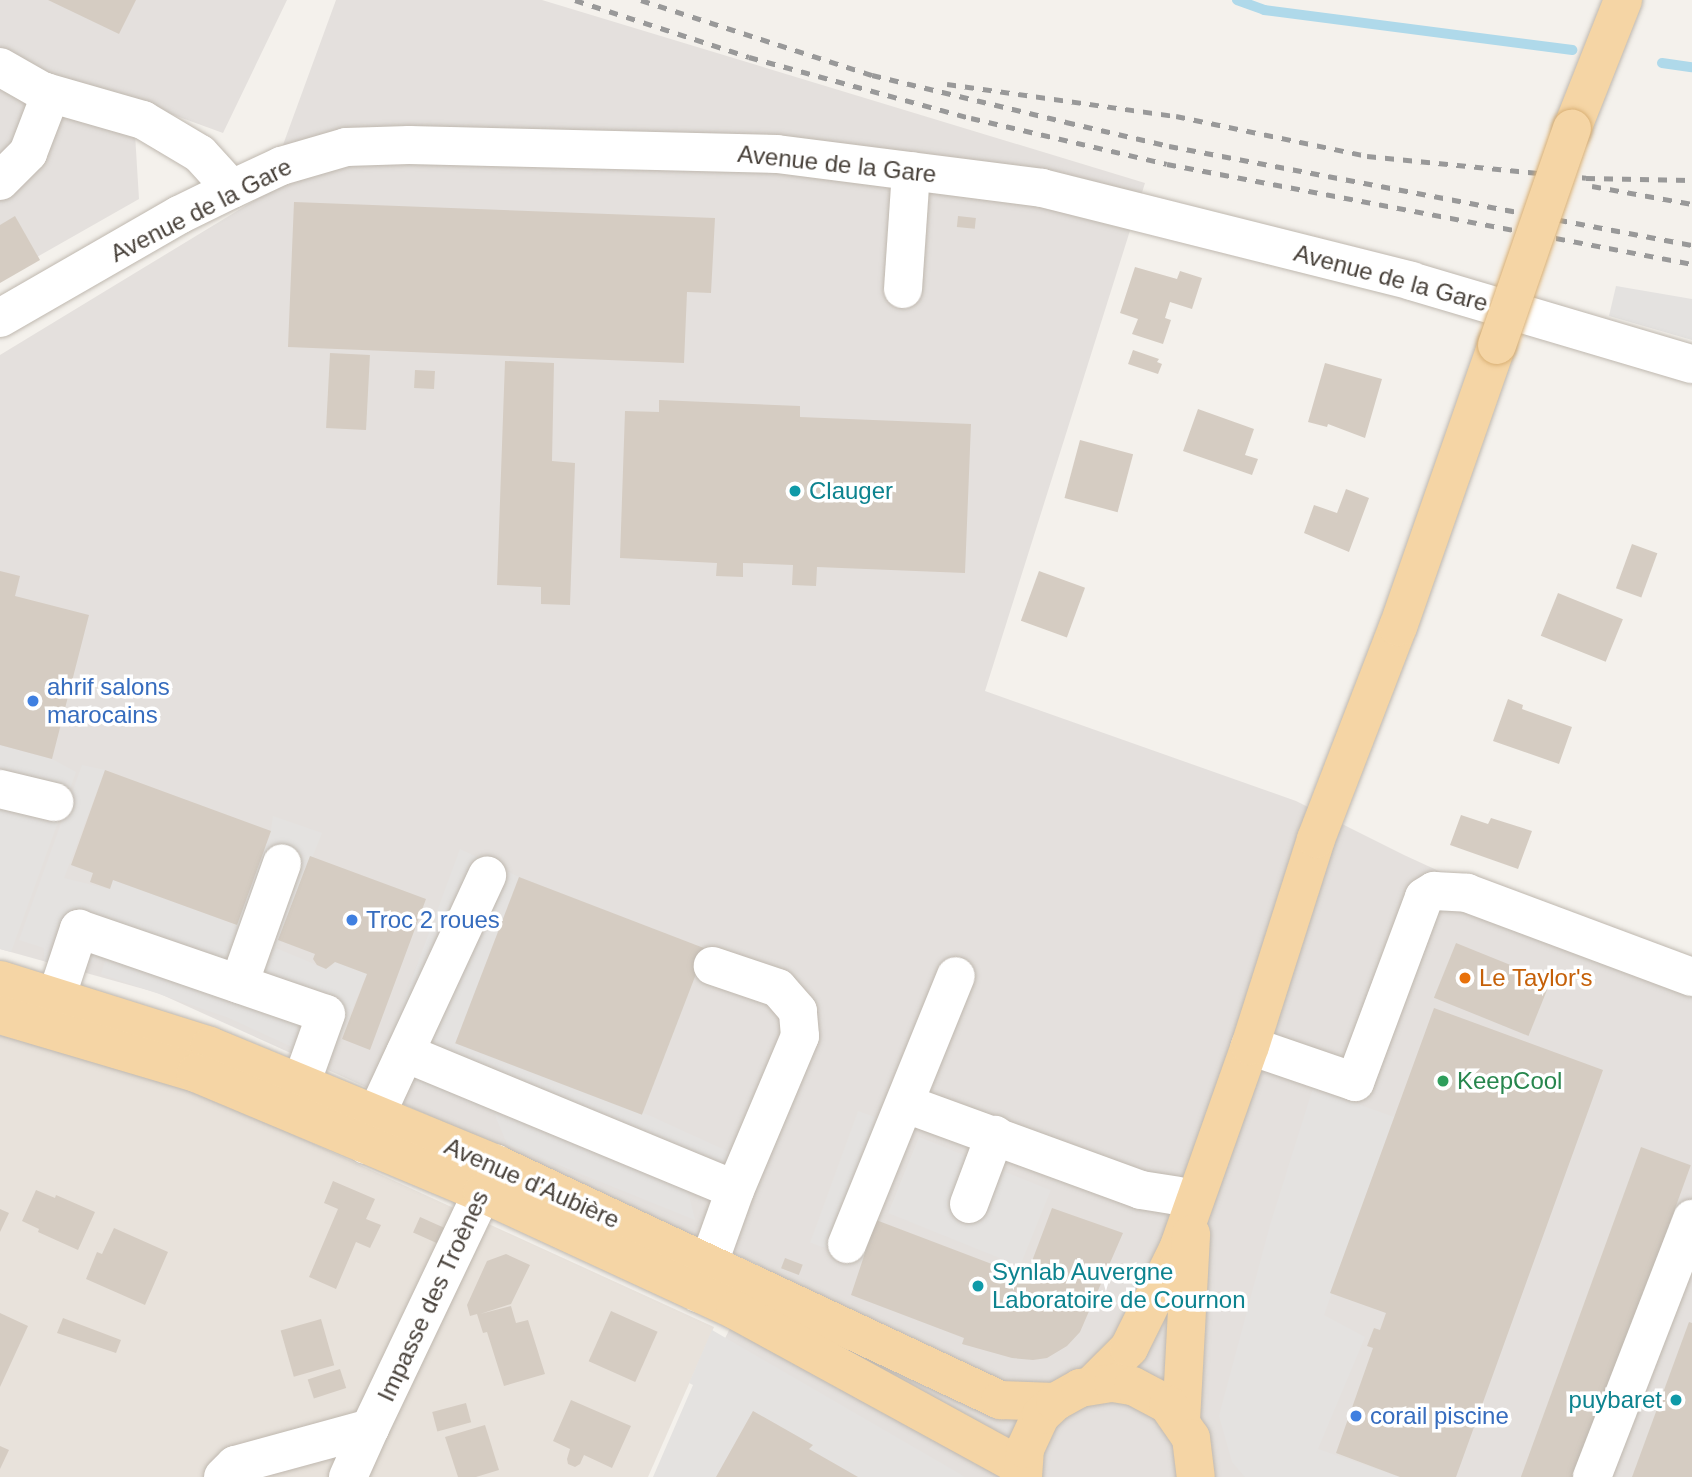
<!DOCTYPE html>
<meta charset="utf-8">
<style>
body{margin:0}
#map{position:relative;width:1692px;height:1477px;overflow:hidden;background:#f4f1ec;font-family:Helvetica,sans-serif}
div>[style]{position:absolute}
[style*='--x']{left:calc(var(--x)*1px);top:calc(var(--y)*1px);width:calc(var(--w)*1px);rotate:calc(var(--a)*1deg)}
.residential>*{inset:0;background:#e8e2db}
.industrial>*{inset:0;background:#e4e0dd}
.parking>*{inset:0;background:#e4e2e0;transform-origin:0 0}
.stream>*{height:10px;margin:-5px;padding:0 5px;transform-origin:5px;border-radius:5px;background:#afd9ea}
.building>*{inset:0;background:#d5ccc2;transform-origin:0 0}
.roads{filter:drop-shadow(0 0 2px #bfb8af) drop-shadow(0 0 2px #bfb8af)}
.minor>*{height:38px;margin:-19px;padding:0 19px;transform-origin:19px;border-radius:19px;background:#fff}
.major>*{height:38px;margin:-19px;padding:0 19px;transform-origin:19px;border-radius:19px;background:#f5d5a5}
.rail>*{height:5px;margin-top:-2.5px;transform-origin:0;background:repeating-linear-gradient(90deg,#999 0 9px,transparent 0 18px)}
.bridges{filter:drop-shadow(0 0 2px #d9b075) drop-shadow(0 0 2px #d9b075)}
.major-bridge>*{height:38px;margin:-19px;padding:0 19px;transform-origin:19px;border-radius:19px;background:#f5d5a5}
.dots>*{width:19px;height:19px;translate:-50% -50%;box-sizing:border-box;border:4px solid #fff;border-radius:50%}
span{translate:-50% -50%;white-space:nowrap;text-align:center;line-height:1.15;-webkit-text-stroke:7px #fff;paint-order:stroke}
.street-label{font-size:24px;color:#48413a}
.culture-label{font-size:24px;color:#0d838f}
.left{translate:0 -50%;text-align:left}
.right{translate:-100% -50%;text-align:right}
.shop-label{font-size:24px;color:#366cbe}
.food-label{font-size:24px;color:#c56008}
.leisure-label{font-size:24px;color:#27864d}
</style>
<div id="map">
<div class="residential">
<i style="clip-path:polygon(0 1035px,196px 1090px,714px 1327px,648px 1477px,0 1477px)"></i>
</div>
<div class="industrial">
<i style="clip-path:polygon(0 0,287px 0,223px 133px,149px 106px,135px 134px,139px 199px,0 278px)"></i>
<i style="clip-path:polygon(336px 0,542px 0,1145px 183px,985px 691px,1296px 801px,1404px 855px,1692px 987px,1692px 1477px,656px 1477px,761px 1266px,158px 993px,0 949px,0 355px,265px 194px)"></i>
</div>
<div class="parking">
<i style="clip-path:polygon(1616px 286px,1692px 299px,1692px 340px,1609px 316px)"></i>
<i style="clip-path:polygon(0 745px,52px 759px,76px 772px,11px 952px,0 949px)"></i>
<i style="clip-path:polygon(82px 765px,105px 770px,64px 878px,109px 889px,113px 880px,237px 925px,271px 831px,273px 816px,322px 833px,276px 948px,319px 966px,329px 968px,335px 962px,367px 974px,329px 1064px,229px 1018px,101px 974px,106px 959px,96px 956px,85px 973px,44px 961px,44px 948px,19px 940px)"></i>
<i style="clip-path:polygon(460px 849px,519px 877px,456px 1043px,644px 1113px,736px 1155px,714px 1201px,687px 1187px,695px 1220px,507px 1144px,494px 1113px,415px 1082px,408px 1091px,376px 1076px)"></i>
<i style="clip-path:polygon(1313px 1088px,1394px 1117px,1324px 1315px,1365px 1337px,1318px 1449px,1400px 1477px,1245px 1477px,1232px 1462px,1219px 1416px,1270px 1225px)"></i>
<i style="left:858px;top:1111px;width:55px;height:140px;rotate:20deg"></i>
<i style="left:919px;top:1137px;width:142px;height:82px;rotate:22deg"></i>
<i style="clip-path:polygon(712px 1330px,960px 1474px,964px 1477px,858px 1477px,809px 1449px,812px 1445px,753px 1411px,716px 1477px,653px 1477px,693px 1385px,689px 1383px)"></i>
</div>
<div class="stream">
<i style="--x:1237;--y:0;--w:29;--a:20"></i>
<i style="--x:1264;--y:10;--w:311;--a:7.4"></i>
<i style="--x:1662;--y:63;--w:30;--a:8"></i>
</div>
<div class="building">
<i style="clip-path:polygon(48px 0,136px 0,119px 34px)"></i>
<i style="clip-path:polygon(294px 202px,715px 218px,711px 293px,687px 292px,684px 363px,288px 347px)"></i>
<i style="clip-path:polygon(15px 216px,40px 260px,0 283px,0 225px)"></i>
<i style="left:958px;top:216px;width:18px;height:11px;rotate:6deg"></i>
<i style="clip-path:polygon(1135px 267px,1177px 279px,1180px 271px,1202px 278px,1192px 309px,1170px 302px,1165px 318px,1171px 320px,1163px 344px,1132px 334px,1138px 319px,1120px 313px)"></i>
<i style="clip-path:polygon(1133px 350px,1159px 359px,1157px 362px,1162px 364px,1158px 374px,1128px 364px)"></i>
<i style="left:330px;top:353px;width:40px;height:75px;rotate:3deg"></i>
<i style="clip-path:polygon(505px 361px,554px 363px,552px 461px,575px 463px,570px 605px,541px 604px,541px 587px,497px 585px)"></i>
<i style="clip-path:polygon(1325px 363px,1382px 379px,1365px 438px,1328px 424px,1327px 427px,1308px 422px)"></i>
<i style="left:415px;top:370px;width:20px;height:18px;rotate:3deg"></i>
<i style="clip-path:polygon(659px 400px,800px 406px,800px 417px,971px 424px,965px 573px,817px 567px,816px 586px,792px 585px,793px 565px,743px 563px,743px 577px,716px 576px,717px 563px,620px 558px,625px 411px,659px 412px)"></i>
<i style="clip-path:polygon(1198px 409px,1254px 429px,1245px 455px,1258px 459px,1252px 475px,1183px 451px)"></i>
<i style="left:1080px;top:440px;width:55px;height:60px;rotate:15deg"></i>
<i style="clip-path:polygon(1346px 489px,1369px 498px,1349px 552px,1304px 533px,1314px 505px,1337px 513px)"></i>
<i style="left:1632px;top:544px;width:27px;height:47px;rotate:20deg"></i>
<i style="clip-path:polygon(0 571px,20px 576px,15px 596px,89px 615px,52px 759px,0 745px)"></i>
<i style="left:1039px;top:571px;width:49px;height:53px;rotate:20deg"></i>
<i style="left:1558px;top:593px;width:70px;height:46px;rotate:22deg"></i>
<i style="clip-path:polygon(1508px 699px,1523px 705px,1522px 709px,1572px 727px,1559px 764px,1493px 741px)"></i>
<i style="clip-path:polygon(105px 770px,271px 831px,237px 925px,113px 880px,110px 889px,90px 882px,93px 873px,71px 865px)"></i>
<i style="clip-path:polygon(1461px 815px,1488px 824px,1491px 818px,1532px 831px,1518px 869px,1450px 845px)"></i>
<i style="clip-path:polygon(310px 856px,426px 899px,370px 1050px,342px 1039px,367px 974px,335px 962px,326px 969px,317px 965px,313px 959px,315px 954px,278px 940px)"></i>
<i style="left:519px;top:877px;width:200px;height:178px;rotate:21deg"></i>
<i style="left:1456px;top:943px;width:102px;height:59px;rotate:22deg"></i>
<i style="clip-path:polygon(1434px 1008px,1603px 1070px,1456px 1477px,1400px 1477px,1336px 1453px,1373px 1348px,1367px 1346px,1374px 1328px,1380px 1330px,1386px 1313px,1330px 1293px)"></i>
<i style="left:1641px;top:1147px;width:53px;height:351px;rotate:20deg"></i>
<i style="clip-path:polygon(333px 1181px,375px 1199px,366px 1219px,381px 1225px,370px 1248px,356px 1242px,336px 1289px,309px 1277px,338px 1209px,324px 1203px)"></i>
<i style="clip-path:polygon(36px 1190px,55px 1198px,56px 1195px,95px 1212px,78px 1250px,38px 1232px,39px 1229px,22px 1221px)"></i>
<i style="clip-path:polygon(1052px 1208px,1123px 1233px,1080px 1332px,1067px 1346px,1047px 1358px,1033px 1360px,1012px 1358px,962px 1344px,964px 1338px,851px 1295px,876px 1220px,1026px 1277px)"></i>
<i style="clip-path:polygon(0 1209px,9px 1213px,0 1232px)"></i>
<i style="left:420px;top:1217px;width:27px;height:17px;rotate:24deg"></i>
<i style="clip-path:polygon(114px 1228px,168px 1252px,145px 1305px,86px 1279px,97px 1252px,102px 1254px)"></i>
<i style="clip-path:polygon(506px 1254px,530px 1265px,511px 1304px,480px 1314px,511px 1306px,516px 1323px,528px 1320px,545px 1374px,504px 1386px,487px 1332px,483px 1333px,477px 1314px,470px 1316px,467px 1305px,487px 1261px)"></i>
<i style="left:785px;top:1258px;width:19px;height:11px;rotate:21deg"></i>
<i style="left:611px;top:1311px;width:51px;height:55px;rotate:24deg"></i>
<i style="clip-path:polygon(0 1313px,28px 1326px,0 1387px)"></i>
<i style="clip-path:polygon(63px 1318px,121px 1340px,116px 1353px,57px 1333px)"></i>
<i style="left:321px;top:1319px;width:48px;height:42px;rotate:74deg"></i>
<i style="clip-path:polygon(1689px 1322px,1692px 1323px,1692px 1477px,1632px 1477px)"></i>
<i style="left:340px;top:1369px;width:20px;height:34px;rotate:72deg"></i>
<i style="clip-path:polygon(571px 1400px,631px 1426px,612px 1468px,584px 1455px,580px 1464px,575px 1467px,568px 1464px,567px 1459px,570px 1449px,553px 1441px)"></i>
<i style="left:466px;top:1403px;width:20px;height:35px;rotate:75deg"></i>
<i style="clip-path:polygon(753px 1411px,813px 1445px,809px 1449px,858px 1477px,716px 1477px)"></i>
<i style="clip-path:polygon(485px 1425px,499px 1470px,476px 1477px,458px 1477px,445px 1437px)"></i>
<i style="clip-path:polygon(0 1446px,9px 1450px,0 1469px)"></i>
</div>
<div class="roads">
<div class="minor">
<i style="--x:0;--y:67;--w:48;--a:29.7"></i>
<i style="--x:42;--y:91;--w:105;--a:16"></i>
<i style="--x:143;--y:120;--w:66;--a:30.8"></i>
<i style="--x:200;--y:154;--w:47;--a:47.6"></i>
<i style="--x:0;--y:181;--w:40;--a:-45"></i>
<i style="--x:28;--y:153;--w:50;--a:-69"></i>
<i style="--x:46;--y:106;--w:14;--a:-90"></i>
<i style="--x:903;--y:289;--w:118;--a:-86.1"></i>
<i style="--x:0;--y:318;--w:207;--a:-29.9"></i>
<i style="--x:179;--y:215;--w:59;--a:-26.1"></i>
<i style="--x:232;--y:189;--w:54;--a:-25.1"></i>
<i style="--x:281;--y:166;--w:68;--a:-16.3"></i>
<i style="--x:346;--y:147;--w:63;--a:-1.8"></i>
<i style="--x:409;--y:145;--w:368;--a:1.4"></i>
<i style="--x:777;--y:154;--w:267;--a:7.3"></i>
<i style="--x:1042;--y:188;--w:381;--a:14.1"></i>
<i style="--x:1411;--y:281;--w:293;--a:16.5"></i>
<i style="--x:0;--y:789;--w:56;--a:13.5"></i>
<i style="--x:239;--y:984;--w:128;--a:-70.4"></i>
<i style="--x:57;--y:995;--w:70;--a:-71.6"></i>
<i style="--x:79;--y:929;--w:261;--a:19"></i>
<i style="--x:326;--y:1014;--w:74;--a:109.7"></i>
<i style="--x:1250;--y:1046;--w:111;--a:18.9"></i>
<i style="--x:1355;--y:1082;--w:197;--a:-69.5"></i>
<i style="--x:1424;--y:897;--w:12;--a:-31"></i>
<i style="--x:1434;--y:891;--w:33;--a:3"></i>
<i style="--x:1467;--y:893;--w:240;--a:20.5"></i>
<i style="--x:405;--y:1053;--w:357;--a:22.5"></i>
<i style="--x:735;--y:1190;--w:167;--a:-67.1"></i>
<i style="--x:800;--y:1036;--w:25;--a:-95"></i>
<i style="--x:798;--y:1011;--w:30;--a:-131"></i>
<i style="--x:778;--y:988;--w:69;--a:-161.3"></i>
<i style="--x:906;--y:1104;--w:250;--a:20.1"></i>
<i style="--x:1141;--y:1190;--w:36;--a:9"></i>
<i style="--x:1177;--y:1196;--w:17;--a:28"></i>
<i style="--x:366;--y:1145;--w:32;--a:-72"></i>
<i style="--x:376;--y:1115;--w:264;--a:-65.1"></i>
<i style="--x:969;--y:1204;--w:74;--a:-69.4"></i>
<i style="--x:847;--y:1244;--w:289;--a:-67.9"></i>
<i style="--x:698;--y:1293;--w:109;--a:-70.2"></i>
<i style="--x:223;--y:1477;--w:17;--a:-45"></i>
<i style="--x:235;--y:1465;--w:140;--a:-15.3"></i>
<i style="--x:370;--y:1428;--w:293;--a:-64.5"></i>
<i style="--x:348;--y:1477;--w:54;--a:-65.8"></i>
<i style="--x:1592;--y:1477;--w:277;--a:-68.8"></i>
</div>
<div class="major">
<i style="--x:1572;--y:129;--w:139;--a:-68.4"></i>
<i style="--x:0;--y:980;--w:220;--a:17.4"></i>
<i style="--x:210;--y:1046;--w:309;--a:22.4"></i>
<i style="--x:496;--y:1164;--w:557;--a:25.09"></i>
<i style="--x:1000;--y:1400;--w:55;--a:2.1"></i>
<i style="--x:0;--y:1015;--w:204;--a:16.5"></i>
<i style="--x:196;--y:1073;--w:310;--a:22.8"></i>
<i style="--x:482;--y:1193;--w:279;--a:24.8"></i>
<i style="--x:735;--y:1310;--w:327;--a:28.7"></i>
<i style="--x:1093;--y:1384;--w:51;--a:-45"></i>
<i style="--x:1129;--y:1348;--w:110;--a:-63.7"></i>
<i style="--x:1178;--y:1249;--w:215;--a:-70.5"></i>
<i style="--x:1250;--y:1046;--w:217;--a:-72.3"></i>
<i style="--x:1316;--y:839;--w:227;--a:-68.9"></i>
<i style="--x:1398;--y:627;--w:299;--a:-70.7"></i>
<i style="--x:1181;--y:1421;--w:187;--a:-86.9"></i>
<i style="--x:1023;--y:1477;--w:28;--a:-86"></i>
<i style="--x:1025;--y:1449;--w:38;--a:-65"></i>
<i style="--x:1041;--y:1415;--w:19;--a:-43"></i>
<i style="--x:1055;--y:1402;--w:29;--a:-29"></i>
<i style="--x:1080;--y:1388;--w:33;--a:-9"></i>
<i style="--x:1113;--y:1383;--w:20;--a:9"></i>
<i style="--x:1133;--y:1386;--w:40;--a:28"></i>
<i style="--x:1168;--y:1405;--w:40;--a:55.1"></i>
<i style="--x:1191;--y:1438;--w:39;--a:83"></i>
</div>
</div>
<div class="rail">
<i style="--x:575;--y:0;--w:183;--a:18.1"></i>
<i style="--x:749;--y:57;--w:230;--a:15.4"></i>
<i style="--x:971;--y:118;--w:201;--a:13.2"></i>
<i style="--x:1167;--y:164;--w:534;--a:10.78"></i>
<i style="--x:641;--y:0;--w:243;--a:18"></i>
<i style="--x:872;--y:75;--w:200;--a:13.6"></i>
<i style="--x:1066;--y:122;--w:106;--a:13.1"></i>
<i style="--x:1169;--y:146;--w:532;--a:10.72"></i>
<i style="--x:947;--y:84;--w:231;--a:8"></i>
<i style="--x:1176;--y:116;--w:195;--a:11.8"></i>
<i style="--x:1367;--y:156;--w:220;--a:5.7"></i>
<i style="--x:1586;--y:178;--w:106;--a:1.1"></i>
<i style="--x:1592;--y:186;--w:102;--a:10.2"></i>
</div>
<div class="bridges">
<div class="major-bridge">
<i style="--x:1497;--y:345;--w:229;--a:-70.9"></i>
</div>
</div>
<div class="dots">
<i style="left:795px;top:491px;background:#0f9aa8"></i>
<i style="left:33px;top:701px;background:#3f7fe0"></i>
<i style="left:352px;top:920px;background:#3f7fe0"></i>
<i style="left:1465px;top:978px;background:#e8710a"></i>
<i style="left:1443px;top:1081px;background:#2e9e5b"></i>
<i style="left:978px;top:1286px;background:#0f9aa8"></i>
<i style="left:1676px;top:1400px;background:#0f9aa8"></i>
<i style="left:1356px;top:1416px;background:#3f7fe0"></i>
</div>
<div class="street-label">
<span style="left:837px;top:164px;rotate:6deg">Avenue de la Gare</span>
<span style="left:201px;top:210px;rotate:-27deg">Avenue de la Gare</span>
<span style="left:1391px;top:278px;rotate:15deg">Avenue de la Gare</span>
<span style="left:532px;top:1183px;rotate:24deg">Avenue d'Aubière</span>
<span style="left:433px;top:1296px;rotate:-65deg">Impasse des Troènes</span>
</div>
<div class="culture-label">
<span class="left" style="left:809px;top:491px">Clauger</span>
<span class="left" style="left:992px;top:1286px">Synlab Auvergne<br>Laboratoire de Cournon</span>
<span class="right" style="left:1662px;top:1400px">puybaret</span>
</div>
<div class="shop-label">
<span class="left" style="left:47px;top:701px">ahrif salons<br>marocains</span>
<span class="left" style="left:366px;top:920px">Troc 2 roues</span>
<span class="left" style="left:1370px;top:1416px">corail piscine</span>
</div>
<div class="food-label">
<span class="left" style="left:1479px;top:978px">Le Taylor's</span>
</div>
<div class="leisure-label">
<span class="left" style="left:1457px;top:1081px">KeepCool</span>
</div>
</div>
